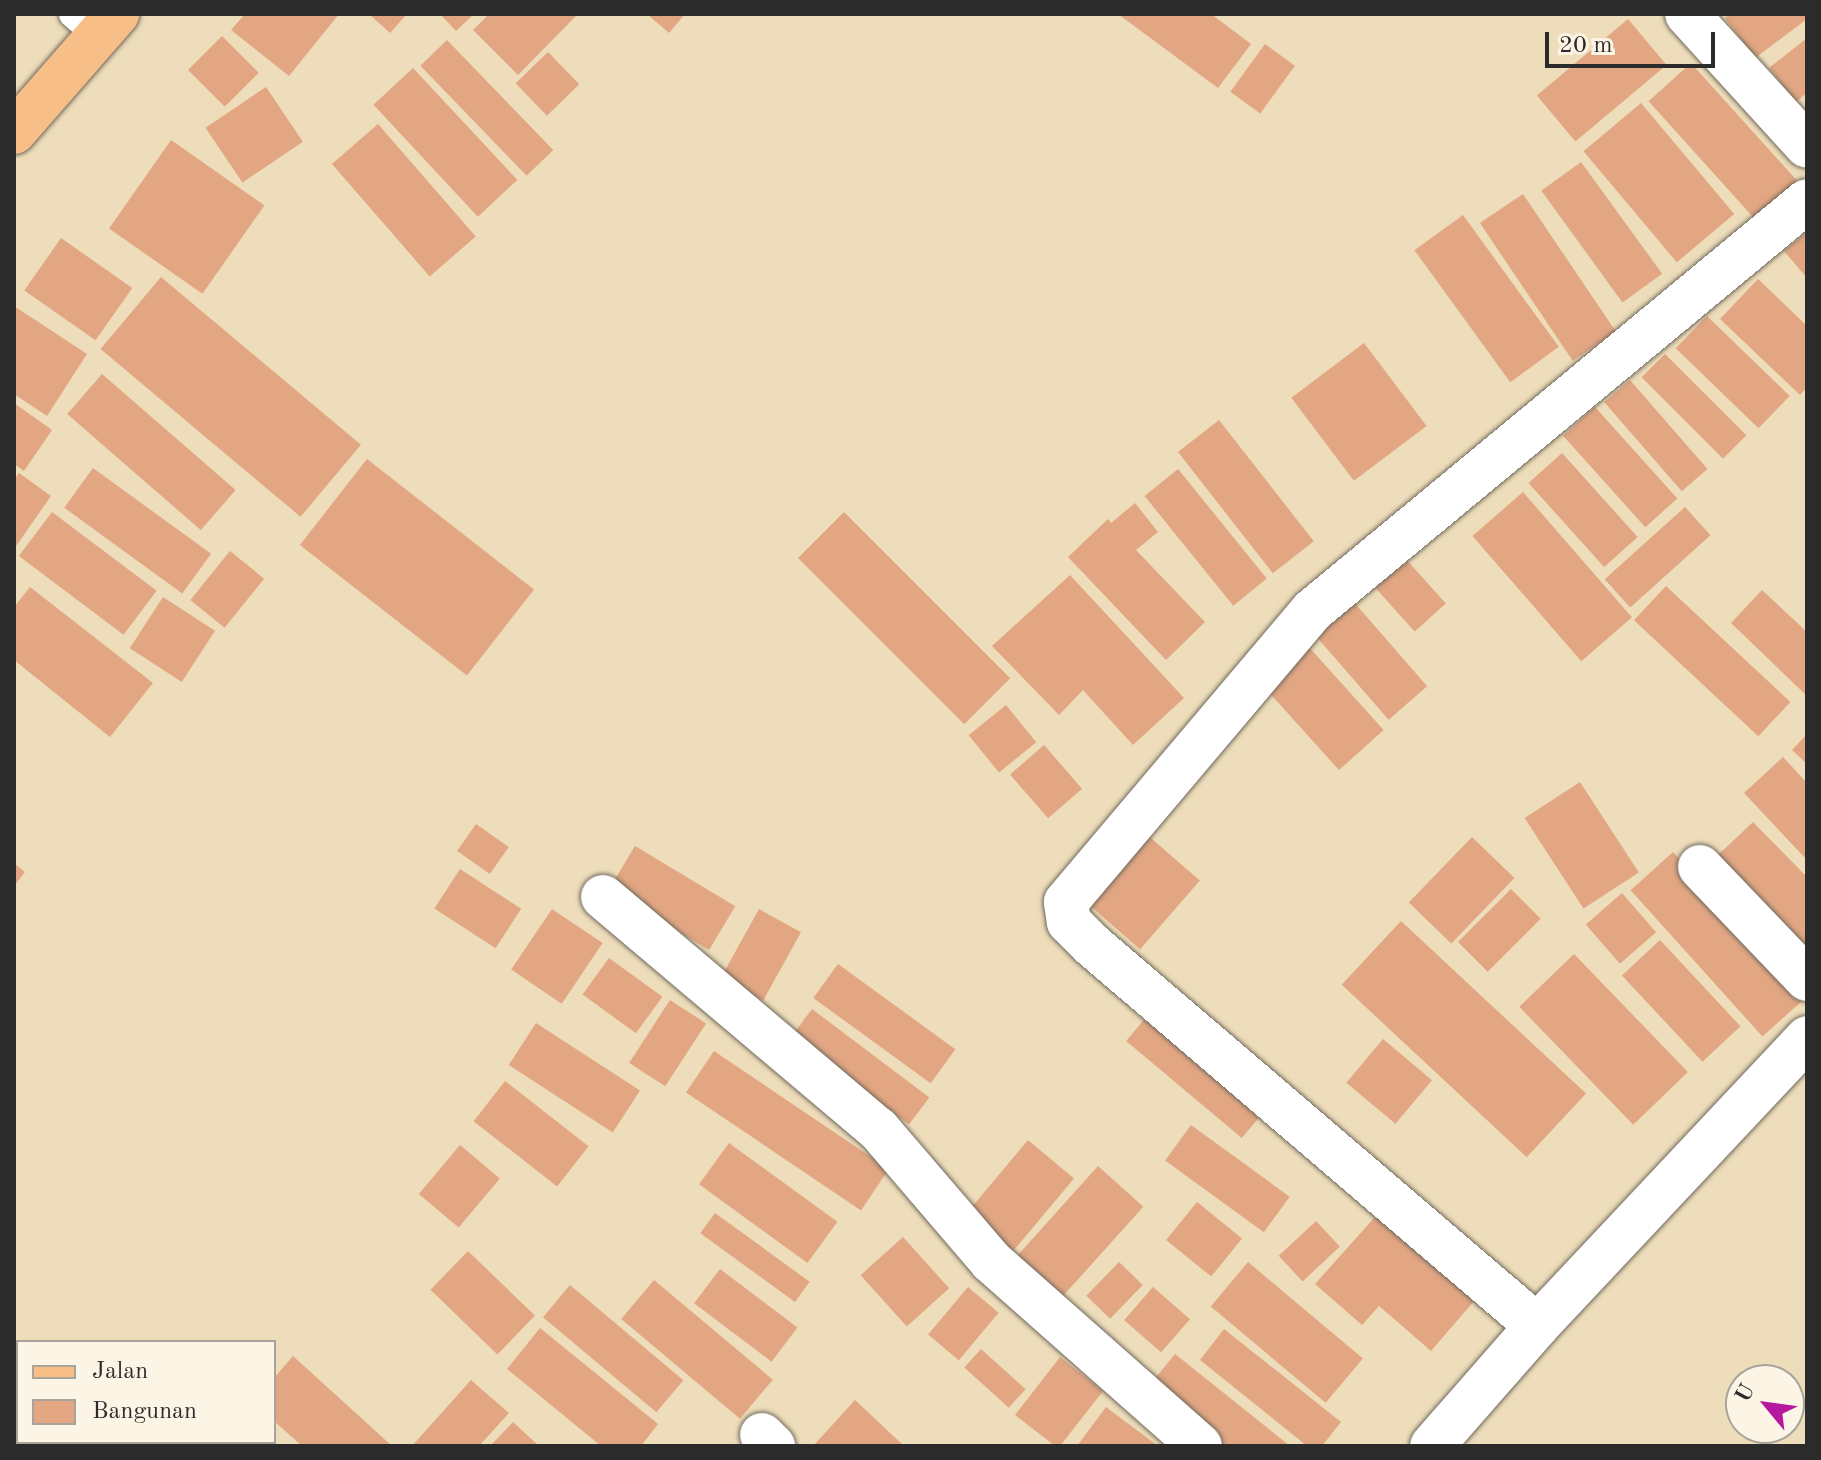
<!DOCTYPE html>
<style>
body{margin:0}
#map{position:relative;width:1821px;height:1460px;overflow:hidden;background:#eeddba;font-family:"Old Standard TT",serif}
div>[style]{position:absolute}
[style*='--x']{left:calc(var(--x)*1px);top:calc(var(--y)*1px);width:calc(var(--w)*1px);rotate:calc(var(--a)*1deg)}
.building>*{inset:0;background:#e2a683;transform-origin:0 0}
.roads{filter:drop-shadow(0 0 2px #6f695d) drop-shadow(0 0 2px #6f695d)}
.lane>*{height:28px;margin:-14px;padding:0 14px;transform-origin:14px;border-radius:14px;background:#fff}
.street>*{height:44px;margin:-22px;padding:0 22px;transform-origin:22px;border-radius:22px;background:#fff}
.primary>*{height:44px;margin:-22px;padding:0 22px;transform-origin:22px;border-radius:22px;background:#f7be88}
span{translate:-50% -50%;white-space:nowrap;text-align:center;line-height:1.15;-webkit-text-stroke:7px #fcf5e5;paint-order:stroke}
.frame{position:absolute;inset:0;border:16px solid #2b2b2b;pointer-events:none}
.legend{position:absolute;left:16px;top:1340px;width:260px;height:104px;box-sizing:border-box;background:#fcf5e5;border:2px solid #a8a49b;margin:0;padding:10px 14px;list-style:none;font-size:24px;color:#2b2b2b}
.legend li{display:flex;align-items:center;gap:16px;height:40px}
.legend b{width:40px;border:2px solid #a8a49b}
.north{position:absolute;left:1725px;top:1364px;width:80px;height:80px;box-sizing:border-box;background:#fcf5e5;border:2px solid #a8a49b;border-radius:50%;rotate:299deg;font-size:22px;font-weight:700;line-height:32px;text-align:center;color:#2b2b2b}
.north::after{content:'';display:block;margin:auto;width:28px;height:36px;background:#b5179e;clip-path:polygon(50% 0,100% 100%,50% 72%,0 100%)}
.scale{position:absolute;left:1545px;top:32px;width:170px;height:36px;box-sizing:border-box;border:4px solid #2b2b2b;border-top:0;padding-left:10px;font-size:24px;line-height:28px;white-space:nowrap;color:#2b2b2b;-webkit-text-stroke:6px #fcf5e5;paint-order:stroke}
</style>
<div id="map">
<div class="building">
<i style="clip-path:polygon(245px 14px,339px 14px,289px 76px,231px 30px)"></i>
<i style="clip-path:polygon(369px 14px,407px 14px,390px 33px)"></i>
<i style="clip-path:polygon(440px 14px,474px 14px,456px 31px)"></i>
<i style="clip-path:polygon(489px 14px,578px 14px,518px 75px,473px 30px)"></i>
<i style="clip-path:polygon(647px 14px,685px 14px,669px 33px)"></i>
<i style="clip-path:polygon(1118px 14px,1211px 14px,1251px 44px,1218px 88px)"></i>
<i style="clip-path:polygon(1730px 14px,1807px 14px,1807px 19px,1755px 58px,1725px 18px)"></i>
<i style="left:1628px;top:19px;width:60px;height:119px;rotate:50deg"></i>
<i style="left:222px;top:36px;width:52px;height:48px;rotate:45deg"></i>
<i style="clip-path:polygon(1807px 38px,1807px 93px,1796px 102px,1769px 68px)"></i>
<i style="left:447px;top:40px;width:153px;height:37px;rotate:46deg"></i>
<i style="left:1265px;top:44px;width:37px;height:59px;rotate:36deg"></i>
<i style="left:548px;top:52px;width:45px;height:45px;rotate:46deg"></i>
<i style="left:1691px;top:63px;width:166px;height:57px;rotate:48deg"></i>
<i style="left:413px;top:68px;width:153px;height:54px;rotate:47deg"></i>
<i style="left:266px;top:87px;width:66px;height:73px;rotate:56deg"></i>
<i style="left:1641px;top:103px;width:145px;height:75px;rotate:50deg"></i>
<i style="left:378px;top:124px;width:149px;height:61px;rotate:49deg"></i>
<i style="left:171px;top:140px;width:114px;height:108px;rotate:35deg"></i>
<i style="left:1581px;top:162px;width:138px;height:49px;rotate:54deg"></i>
<i style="left:1523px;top:194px;width:166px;height:52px;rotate:56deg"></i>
<i style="left:1463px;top:215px;width:163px;height:60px;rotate:54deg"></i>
<i style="clip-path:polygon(1807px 232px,1807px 278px,1784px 251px)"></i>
<i style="left:61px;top:238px;width:87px;height:64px;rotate:35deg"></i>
<i style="left:161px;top:277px;width:261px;height:94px;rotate:40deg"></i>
<i style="clip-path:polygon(1758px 279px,1807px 326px,1807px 387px,1800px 395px,1720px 319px)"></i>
<i style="clip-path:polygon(14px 306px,87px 354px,47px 416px,14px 394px)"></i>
<i style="left:1707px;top:316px;width:115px;height:45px;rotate:44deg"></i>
<i style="left:1364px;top:343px;width:104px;height:91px;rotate:53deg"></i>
<i style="left:1665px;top:354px;width:115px;height:33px;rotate:45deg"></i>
<i style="left:102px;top:374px;width:177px;height:53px;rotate:41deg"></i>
<i style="left:1630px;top:380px;width:118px;height:34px;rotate:49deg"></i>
<i style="clip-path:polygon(14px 403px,52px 430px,24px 471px,14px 464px)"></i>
<i style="left:1595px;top:407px;width:123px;height:43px;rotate:48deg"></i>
<i style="left:1219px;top:420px;width:154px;height:52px;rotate:52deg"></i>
<i style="left:1562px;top:453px;width:113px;height:45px;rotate:48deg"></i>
<i style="left:367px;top:459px;width:212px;height:109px;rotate:38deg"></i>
<i style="left:93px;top:468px;width:146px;height:49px;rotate:36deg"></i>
<i style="left:1178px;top:469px;width:141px;height:43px;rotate:51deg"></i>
<i style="clip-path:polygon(19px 473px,51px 496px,14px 549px,14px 480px)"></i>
<i style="left:1523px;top:492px;width:166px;height:67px;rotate:49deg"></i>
<i style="clip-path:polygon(1135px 503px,1158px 532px,1136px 550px,1205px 622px,1166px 660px,1068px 557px,1108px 519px,1111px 523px)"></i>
<i style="left:1685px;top:507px;width:38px;height:108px;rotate:48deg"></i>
<i style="left:52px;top:512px;width:131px;height:55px;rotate:37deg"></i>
<i style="left:844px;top:512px;width:235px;height:65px;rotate:45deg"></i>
<i style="left:1395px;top:547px;width:76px;height:42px;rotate:48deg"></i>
<i style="left:230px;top:551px;width:44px;height:63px;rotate:39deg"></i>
<i style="clip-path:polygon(1070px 575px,1184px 698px,1133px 745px,1083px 690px,1059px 715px,992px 646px)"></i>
<i style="left:1666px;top:586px;width:170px;height:47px;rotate:43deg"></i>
<i style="clip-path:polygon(30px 587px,153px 683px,110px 737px,14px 660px,14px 607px)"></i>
<i style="clip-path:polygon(1762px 590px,1807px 632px,1807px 696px,1731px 623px)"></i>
<i style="left:163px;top:597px;width:62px;height:61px;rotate:33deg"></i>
<i style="left:1353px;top:601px;width:113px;height:51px;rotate:49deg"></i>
<i style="left:1308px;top:646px;width:113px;height:60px;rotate:48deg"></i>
<i style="left:1006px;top:705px;width:48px;height:48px;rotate:51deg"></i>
<i style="clip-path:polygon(1807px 734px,1807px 764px,1792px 750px)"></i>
<i style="left:1044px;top:745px;width:58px;height:45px;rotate:49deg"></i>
<i style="clip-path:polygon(1783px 757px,1807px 783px,1807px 860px,1744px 793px)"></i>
<i style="left:1580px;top:782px;width:108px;height:66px;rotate:57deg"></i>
<i style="clip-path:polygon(1753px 822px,1807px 877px,1807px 949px,1717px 856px)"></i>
<i style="left:476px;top:824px;width:40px;height:33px;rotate:35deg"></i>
<i style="left:1144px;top:832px;width:74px;height:91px;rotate:41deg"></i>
<i style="left:1472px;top:837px;width:59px;height:91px;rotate:44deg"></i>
<i style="left:635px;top:846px;width:117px;height:51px;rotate:31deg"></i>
<i style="left:1673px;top:852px;width:197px;height:57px;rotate:48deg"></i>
<i style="clip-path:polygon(14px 863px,25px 872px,14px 886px)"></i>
<i style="left:460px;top:869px;width:73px;height:47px;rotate:33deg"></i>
<i style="left:1511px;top:889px;width:42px;height:75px;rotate:45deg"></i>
<i style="left:1622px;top:893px;width:52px;height:48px;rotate:49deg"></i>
<i style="left:552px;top:909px;width:61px;height:73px;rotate:34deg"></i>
<i style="left:759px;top:909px;width:48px;height:78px;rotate:29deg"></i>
<i style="left:1401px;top:921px;width:253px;height:87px;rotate:43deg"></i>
<i style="left:1660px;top:940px;width:118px;height:52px;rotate:47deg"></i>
<i style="left:1574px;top:954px;width:164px;height:76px;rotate:46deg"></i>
<i style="left:609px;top:958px;width:66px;height:45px;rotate:36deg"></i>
<i style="left:838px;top:964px;width:145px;height:42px;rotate:36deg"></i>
<i style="left:670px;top:1000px;width:43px;height:75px;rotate:33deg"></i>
<i style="left:812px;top:1009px;width:147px;height:34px;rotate:37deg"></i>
<i style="left:1148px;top:1015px;width:151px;height:34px;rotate:40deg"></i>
<i style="left:536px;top:1023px;width:124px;height:50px;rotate:33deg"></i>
<i style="left:1383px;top:1039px;width:64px;height:57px;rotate:40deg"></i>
<i style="left:714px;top:1051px;width:211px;height:50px;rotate:34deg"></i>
<i style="left:505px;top:1081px;width:106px;height:51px;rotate:38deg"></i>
<i style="left:1191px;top:1125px;width:122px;height:44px;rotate:36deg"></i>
<i style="left:1028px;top:1140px;width:60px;height:102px;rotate:40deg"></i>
<i style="left:729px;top:1143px;width:134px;height:51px;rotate:36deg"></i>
<i style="left:460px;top:1145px;width:52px;height:64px;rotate:40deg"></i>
<i style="left:1098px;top:1166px;width:61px;height:120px;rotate:42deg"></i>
<i style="left:1197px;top:1202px;width:58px;height:49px;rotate:39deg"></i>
<i style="clip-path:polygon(1383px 1208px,1481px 1293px,1431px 1351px,1379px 1306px,1362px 1325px,1315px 1284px)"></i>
<i style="left:715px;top:1213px;width:117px;height:25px;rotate:36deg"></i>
<i style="left:1316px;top:1221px;width:35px;height:51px;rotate:47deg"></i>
<i style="left:903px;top:1237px;width:69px;height:57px;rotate:48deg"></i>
<i style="left:468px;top:1251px;width:93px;height:54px;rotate:44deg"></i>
<i style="left:1119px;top:1262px;width:33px;height:47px;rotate:44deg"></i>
<i style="left:1248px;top:1262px;width:150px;height:58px;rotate:40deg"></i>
<i style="left:720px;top:1269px;width:97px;height:43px;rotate:37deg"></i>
<i style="left:654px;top:1280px;width:155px;height:51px;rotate:40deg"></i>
<i style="left:570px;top:1285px;width:148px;height:42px;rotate:40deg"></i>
<i style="left:968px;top:1287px;width:40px;height:62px;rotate:40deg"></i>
<i style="left:1153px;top:1287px;width:49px;height:44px;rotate:41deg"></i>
<i style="clip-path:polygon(540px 1328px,658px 1424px,641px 1446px,601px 1446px,507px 1369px)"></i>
<i style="clip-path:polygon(1224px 1329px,1341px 1422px,1322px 1446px,1307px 1446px,1200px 1360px)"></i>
<i style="left:981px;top:1349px;width:60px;height:25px;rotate:42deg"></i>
<i style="clip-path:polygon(1175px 1354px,1290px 1446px,1222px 1446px,1148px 1387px)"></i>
<i style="clip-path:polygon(293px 1356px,392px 1446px,302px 1446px,274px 1421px,274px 1378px)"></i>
<i style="clip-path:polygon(1060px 1357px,1103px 1391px,1060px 1446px,1055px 1446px,1015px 1415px)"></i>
<i style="clip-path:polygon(471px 1380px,509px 1413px,479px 1446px,412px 1446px)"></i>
<i style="clip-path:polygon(855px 1400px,904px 1446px,814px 1445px)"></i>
<i style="clip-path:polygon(1106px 1407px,1158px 1446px,1077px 1446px)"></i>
<i style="clip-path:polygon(513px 1422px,539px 1446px,490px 1446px)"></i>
</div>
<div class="roads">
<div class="lane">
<i style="--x:73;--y:14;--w:33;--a:41"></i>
</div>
<div class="street">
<i style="--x:1687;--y:14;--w:178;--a:47.7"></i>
<i style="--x:1700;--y:867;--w:155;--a:46.3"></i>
<i style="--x:603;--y:897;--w:360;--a:40.2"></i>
<i style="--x:878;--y:1129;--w:174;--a:49.4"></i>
<i style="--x:991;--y:1261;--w:279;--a:41.5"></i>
<i style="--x:1537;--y:1326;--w:586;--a:-139.43"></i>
<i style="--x:1092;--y:945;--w:33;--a:-135"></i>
<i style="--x:1069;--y:922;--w:20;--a:-99"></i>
<i style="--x:1066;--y:902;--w:382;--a:-49.8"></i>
<i style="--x:1313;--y:610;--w:641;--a:-39.62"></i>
<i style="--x:762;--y:1435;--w:16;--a:45"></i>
<i style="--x:1432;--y:1446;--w:159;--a:-48.8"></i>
<i style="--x:1537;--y:1326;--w:395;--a:-46.8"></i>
</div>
<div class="primary">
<i style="--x:14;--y:132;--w:157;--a:-48.9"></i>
</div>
</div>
<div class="frame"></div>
<ul class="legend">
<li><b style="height:10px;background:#f7be88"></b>Jalan</li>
<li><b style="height:22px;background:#e2a683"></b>Bangunan</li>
</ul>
<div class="north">U</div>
<div class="scale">20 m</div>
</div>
